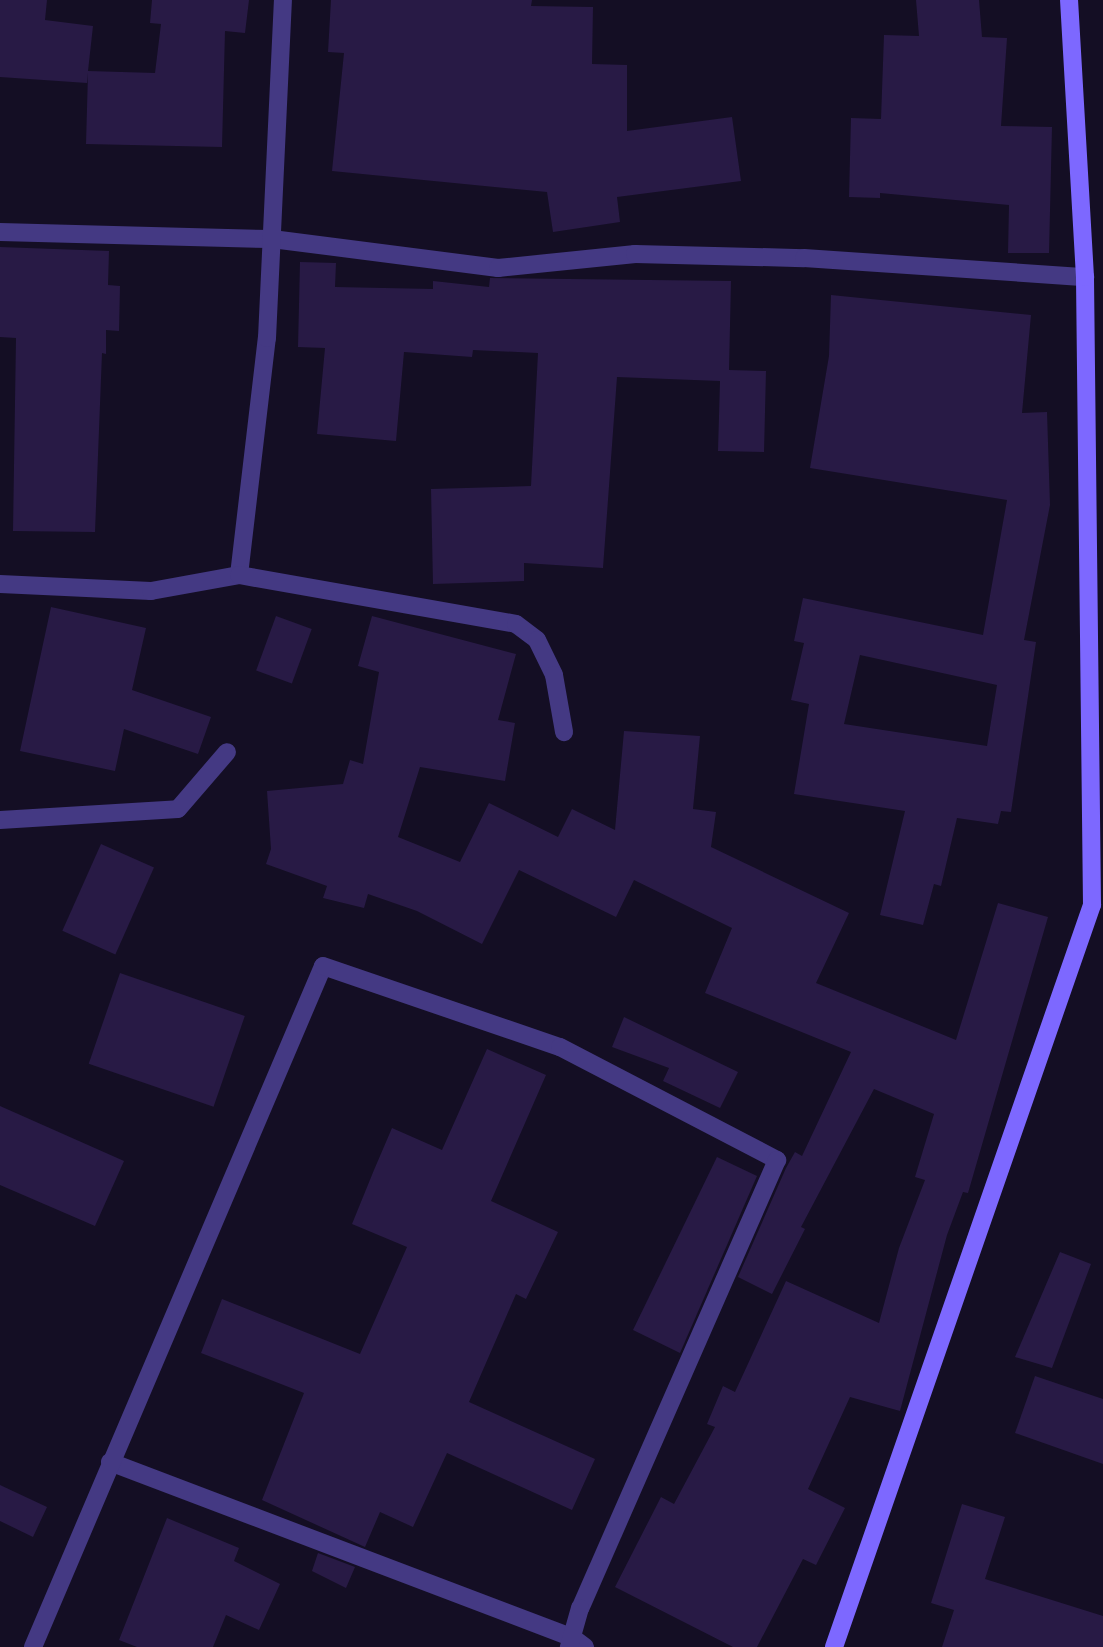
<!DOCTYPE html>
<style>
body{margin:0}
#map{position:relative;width:1103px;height:1647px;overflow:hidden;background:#140e24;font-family:Raleway,sans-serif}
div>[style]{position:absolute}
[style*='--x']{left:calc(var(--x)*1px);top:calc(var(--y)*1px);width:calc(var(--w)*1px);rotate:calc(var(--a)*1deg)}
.building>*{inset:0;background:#281a45;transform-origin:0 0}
.street>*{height:18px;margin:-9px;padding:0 9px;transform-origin:9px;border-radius:9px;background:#443983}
.secondary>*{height:18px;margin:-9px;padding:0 9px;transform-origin:9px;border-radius:9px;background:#7d68ff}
span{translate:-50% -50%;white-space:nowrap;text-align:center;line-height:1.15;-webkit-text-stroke:5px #140e24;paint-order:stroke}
</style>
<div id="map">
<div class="building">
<i style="clip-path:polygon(0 0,47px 0,45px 20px,93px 26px,88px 71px,155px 73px,161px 24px,150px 23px,152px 0,249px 0,245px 33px,225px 31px,222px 147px,86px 144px,88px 73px,87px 83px,0 77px)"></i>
<i style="clip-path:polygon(331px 0,532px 0,531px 6px,593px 7px,592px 64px,627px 65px,627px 131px,732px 117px,741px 181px,617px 197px,620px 222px,553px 232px,547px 192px,332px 171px,344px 53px,328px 52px)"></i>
<i style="clip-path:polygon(916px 0,979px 0,982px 37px,1007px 38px,1001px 126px,1052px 127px,1049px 253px,1008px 253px,1009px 205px,880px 193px,880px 198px,849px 197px,851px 118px,881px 119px,884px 35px,919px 36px)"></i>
<i style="clip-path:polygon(0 247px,109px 251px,108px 285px,120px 286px,119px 331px,106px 330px,106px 354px,102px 353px,95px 532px,13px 531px,16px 338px,0 337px)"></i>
<i style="clip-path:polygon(300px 262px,336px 263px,335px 287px,433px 289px,433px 281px,489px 287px,490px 278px,731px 281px,729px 370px,766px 371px,764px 452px,718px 451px,720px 381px,617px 377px,603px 568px,524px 563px,524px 581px,433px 584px,431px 489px,531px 486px,538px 353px,473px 350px,472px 357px,404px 352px,396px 441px,317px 434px,325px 348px,298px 347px)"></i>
<i style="clip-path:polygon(evenodd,831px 295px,1031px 315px,1022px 413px,1047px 412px,1050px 505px,1024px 640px,1036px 642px,1011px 812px,1001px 811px,998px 824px,957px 818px,941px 886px,934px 884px,923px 925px,880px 915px,905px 811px,794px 794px,809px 704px,791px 700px,804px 643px,794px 641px,803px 598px,983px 635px,1007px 500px,810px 468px,829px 356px,831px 295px,860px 655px,997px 685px,987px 746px,844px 724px,860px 655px)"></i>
<i style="clip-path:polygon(51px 607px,146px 628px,132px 690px,211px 717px,198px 754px,124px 729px,115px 771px,20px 751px)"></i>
<i style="left:276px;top:616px;width:38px;height:58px;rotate:20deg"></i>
<i style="clip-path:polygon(372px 616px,516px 654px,498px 720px,515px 723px,505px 781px,420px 767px,398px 837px,460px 862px,489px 803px,558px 837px,572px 809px,615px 830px,624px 731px,700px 736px,693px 809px,716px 812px,711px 847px,849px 913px,816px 983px,956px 1040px,998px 903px,1048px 917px,968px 1193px,963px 1192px,947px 1235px,900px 1411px,850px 1397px,808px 1489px,845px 1508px,816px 1565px,803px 1559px,757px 1647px,733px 1647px,615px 1587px,661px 1497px,674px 1504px,715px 1427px,707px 1424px,723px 1386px,735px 1392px,786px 1281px,879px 1323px,899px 1248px,925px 1180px,915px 1177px,934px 1114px,874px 1089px,801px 1227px,805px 1229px,772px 1294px,738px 1277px,786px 1168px,795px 1152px,802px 1156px,851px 1052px,705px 993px,732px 928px,634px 880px,616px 917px,519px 870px,482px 944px,417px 911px,368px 894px,364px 908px,323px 898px,327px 886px,266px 864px,271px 849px,267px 791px,343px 784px,350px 760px,363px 764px,379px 672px,358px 666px)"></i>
<i style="left:101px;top:844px;width:58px;height:95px;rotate:24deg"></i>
<i style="left:120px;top:973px;width:132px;height:96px;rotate:19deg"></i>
<i style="clip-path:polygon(624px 1017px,738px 1072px,720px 1108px,663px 1081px,669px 1068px,612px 1047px)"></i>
<i style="clip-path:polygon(487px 1049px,546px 1075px,491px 1201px,558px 1232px,526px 1299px,516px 1294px,469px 1402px,595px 1459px,572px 1510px,447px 1453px,413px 1527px,380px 1512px,365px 1547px,262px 1500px,304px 1393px,201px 1353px,222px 1299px,360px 1354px,407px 1247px,352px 1224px,374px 1170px,392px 1128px,442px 1150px)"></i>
<i style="clip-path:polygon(0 1106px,124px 1161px,95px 1226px,0 1185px)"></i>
<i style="clip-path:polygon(717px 1157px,757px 1176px,680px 1353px,633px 1330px)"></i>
<i style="clip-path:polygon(1060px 1252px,1091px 1264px,1052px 1368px,1015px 1357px)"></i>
<i style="clip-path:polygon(1035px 1376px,1103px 1399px,1103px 1464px,1015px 1433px)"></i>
<i style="clip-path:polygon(0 1485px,47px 1507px,33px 1537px,0 1521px)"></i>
<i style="clip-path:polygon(962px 1504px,1005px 1517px,985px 1579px,1103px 1616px,1103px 1647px,942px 1647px,954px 1610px,931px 1603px)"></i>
<i style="clip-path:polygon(167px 1518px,239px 1548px,234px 1561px,280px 1584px,259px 1630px,226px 1615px,213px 1647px,137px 1647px,119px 1640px)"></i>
<i style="clip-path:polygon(318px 1553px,355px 1567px,346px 1588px,312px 1571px)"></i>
</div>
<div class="street">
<i style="--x:0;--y:232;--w:272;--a:1.5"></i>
<i style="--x:272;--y:239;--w:228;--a:7.3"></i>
<i style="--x:498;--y:268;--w:138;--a:-5.8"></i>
<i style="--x:635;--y:254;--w:169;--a:1.4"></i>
<i style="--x:804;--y:258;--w:282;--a:3.9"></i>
<i style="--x:239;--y:575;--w:239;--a:-83.3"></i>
<i style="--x:267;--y:338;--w:338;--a:-87.3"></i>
<i style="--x:0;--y:584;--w:151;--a:2.7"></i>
<i style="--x:151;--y:591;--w:89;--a:-10.3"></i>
<i style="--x:239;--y:575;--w:281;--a:10"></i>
<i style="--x:516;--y:624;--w:26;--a:37"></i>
<i style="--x:537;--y:640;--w:39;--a:64"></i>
<i style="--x:554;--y:675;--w:58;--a:80"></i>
<i style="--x:0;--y:820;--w:178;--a:-3.5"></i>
<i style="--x:178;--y:809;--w:75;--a:-49.3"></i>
<i style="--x:110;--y:1462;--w:495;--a:20.8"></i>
<i style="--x:573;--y:1638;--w:15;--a:37"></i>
<i style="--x:33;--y:1647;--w:740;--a:-66.93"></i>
<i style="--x:323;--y:966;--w:250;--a:18.9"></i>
<i style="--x:560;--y:1047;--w:245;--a:27.5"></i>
<i style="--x:777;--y:1160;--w:489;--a:113.7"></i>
<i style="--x:580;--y:1608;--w:41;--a:105.8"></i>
</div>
<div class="secondary">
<i style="--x:834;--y:1647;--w:786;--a:-70.83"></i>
<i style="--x:1092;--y:905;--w:628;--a:-90.64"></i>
<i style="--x:1085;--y:277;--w:277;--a:-93.3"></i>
</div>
</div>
